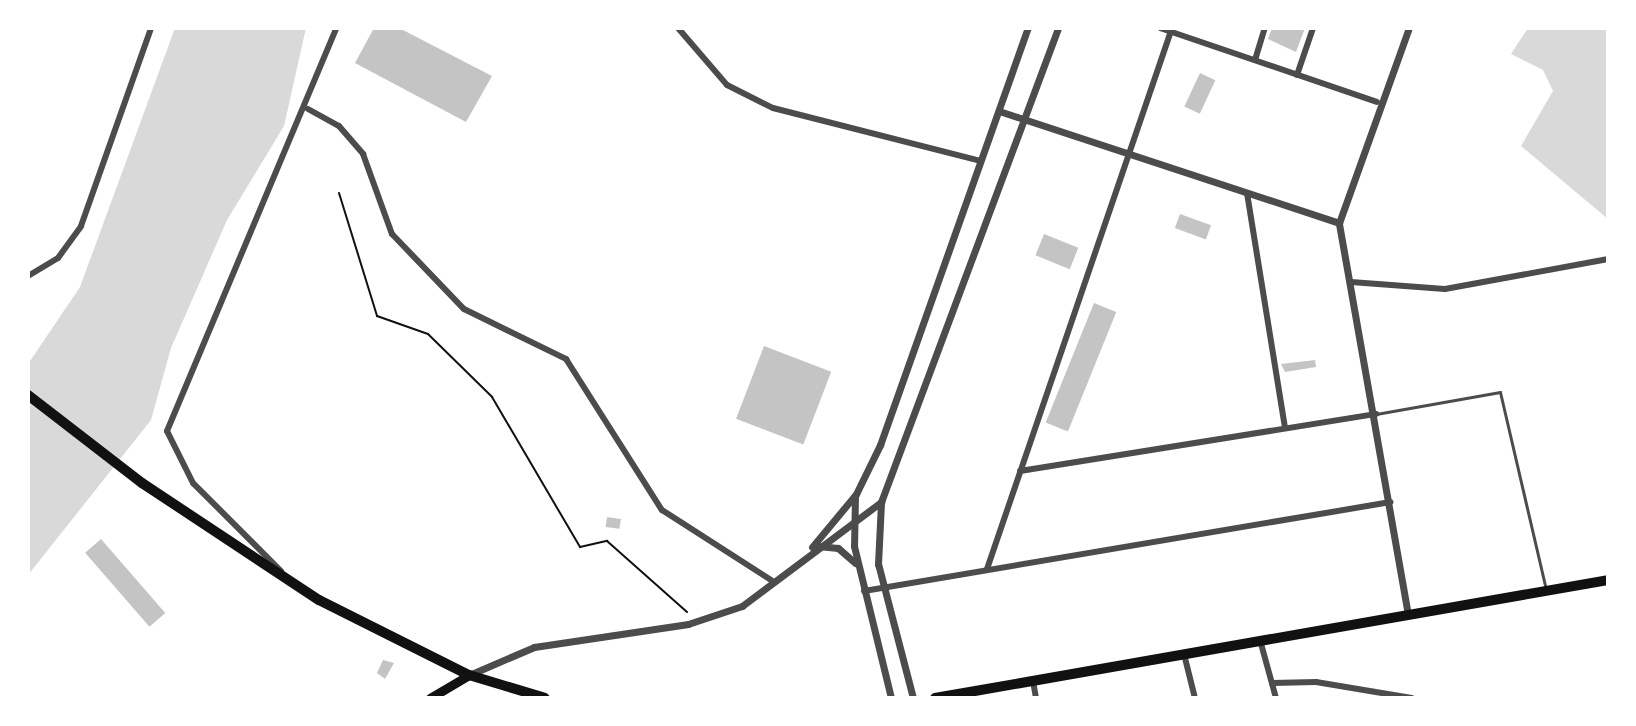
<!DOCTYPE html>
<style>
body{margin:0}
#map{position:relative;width:1636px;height:726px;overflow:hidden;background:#fff;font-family:Signika,sans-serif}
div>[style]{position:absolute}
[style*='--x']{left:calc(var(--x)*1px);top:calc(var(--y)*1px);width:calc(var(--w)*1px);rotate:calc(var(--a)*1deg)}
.water>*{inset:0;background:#d9d9d9}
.building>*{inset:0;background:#c4c4c4;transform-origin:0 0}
.path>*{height:2px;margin:-1px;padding:0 1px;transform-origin:1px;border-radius:1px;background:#111}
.service>*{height:3px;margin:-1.5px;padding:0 1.5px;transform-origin:1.5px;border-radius:1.5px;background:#4c4c4c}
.minor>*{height:6px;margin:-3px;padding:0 3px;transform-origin:3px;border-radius:3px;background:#4c4c4c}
.tertiary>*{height:7px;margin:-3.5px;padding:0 3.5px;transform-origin:3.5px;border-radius:3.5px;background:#4c4c4c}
.primary>*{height:9px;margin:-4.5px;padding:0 4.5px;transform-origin:4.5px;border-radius:4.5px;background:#111}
.trunk>*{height:10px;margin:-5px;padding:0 5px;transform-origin:5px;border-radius:5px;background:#111}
span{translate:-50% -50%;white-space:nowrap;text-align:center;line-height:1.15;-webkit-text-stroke:6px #fff;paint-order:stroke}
.frame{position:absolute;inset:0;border:30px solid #fff;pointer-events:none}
</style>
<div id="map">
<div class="water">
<i style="clip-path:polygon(175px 28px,306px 28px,284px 126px,227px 220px,171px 348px,151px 420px,28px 575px,28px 364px,80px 287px)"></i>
<i style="clip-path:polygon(1528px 28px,1608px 28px,1608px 219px,1521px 146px,1553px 91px,1543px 70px,1511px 54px)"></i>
</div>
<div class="building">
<i style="clip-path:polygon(374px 28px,399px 28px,492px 76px,466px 122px,355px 63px)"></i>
<i style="clip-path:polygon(1272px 28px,1305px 28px,1296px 52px,1268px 39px)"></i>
<i style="left:1200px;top:73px;width:17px;height:37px;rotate:25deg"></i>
<i style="left:1180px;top:214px;width:33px;height:15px;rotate:20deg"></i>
<i style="left:1044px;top:234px;width:37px;height:23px;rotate:22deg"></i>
<i style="left:1094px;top:303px;width:24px;height:129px;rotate:22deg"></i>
<i style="left:764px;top:346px;width:72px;height:78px;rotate:21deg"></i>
<i style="clip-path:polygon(1315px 360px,1316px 367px,1285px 372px,1281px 364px)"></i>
<i style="left:607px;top:517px;width:14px;height:10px;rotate:8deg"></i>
<i style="left:101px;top:539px;width:98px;height:21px;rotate:49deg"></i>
<i style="clip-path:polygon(383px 660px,394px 663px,385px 679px,377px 673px)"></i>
</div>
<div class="path">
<i style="--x:339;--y:193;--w:129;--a:72.8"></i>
<i style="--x:377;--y:316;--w:54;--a:19.4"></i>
<i style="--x:428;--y:334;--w:90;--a:44.5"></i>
<i style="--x:492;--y:397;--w:174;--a:59.6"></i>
<i style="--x:580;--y:547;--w:28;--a:-13"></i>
<i style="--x:607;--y:541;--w:107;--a:41.6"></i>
</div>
<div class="service">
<i style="--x:1376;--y:414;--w:126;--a:-10.1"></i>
<i style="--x:1500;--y:392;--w:202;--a:76.9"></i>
</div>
<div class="minor">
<i style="--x:678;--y:28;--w:75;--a:49.3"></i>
<i style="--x:727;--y:85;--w:51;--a:26.6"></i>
<i style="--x:773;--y:108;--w:215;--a:14.3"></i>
<i style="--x:1160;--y:28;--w:229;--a:18.8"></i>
<i style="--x:1255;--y:60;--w:34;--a:-73"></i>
<i style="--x:1297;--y:75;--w:50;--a:-71.2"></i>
<i style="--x:308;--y:109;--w:35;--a:29"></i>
<i style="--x:339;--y:126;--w:37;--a:49"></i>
<i style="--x:363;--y:154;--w:85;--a:70.1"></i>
<i style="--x:392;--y:234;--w:104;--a:46.2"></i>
<i style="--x:464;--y:309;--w:114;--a:26.1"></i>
<i style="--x:566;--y:359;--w:179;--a:57.6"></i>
<i style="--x:662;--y:510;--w:130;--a:32.7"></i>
<i style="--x:1247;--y:193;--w:238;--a:80.8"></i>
<i style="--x:28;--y:276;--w:35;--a:-31"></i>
<i style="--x:58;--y:258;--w:39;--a:-54"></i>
<i style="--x:81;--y:226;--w:210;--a:-70.5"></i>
<i style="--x:1351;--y:282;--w:94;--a:4.3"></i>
<i style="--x:1445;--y:289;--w:166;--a:-10.4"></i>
<i style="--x:1020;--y:471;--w:361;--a:-9.1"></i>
<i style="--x:987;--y:569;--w:572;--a:-71.12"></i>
<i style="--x:281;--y:571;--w:124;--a:-135"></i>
<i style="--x:193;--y:483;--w:58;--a:-116.6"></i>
<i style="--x:167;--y:431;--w:437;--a:-67.2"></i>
<i style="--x:864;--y:591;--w:534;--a:-9.59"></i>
<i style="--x:1260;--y:640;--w:60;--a:74.6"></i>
<i style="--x:1184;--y:654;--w:45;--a:76"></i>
<i style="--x:1033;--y:681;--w:17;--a:80"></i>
<i style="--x:1272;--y:683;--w:44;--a:-1.3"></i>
<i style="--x:1316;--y:682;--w:97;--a:9.5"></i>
</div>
<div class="tertiary">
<i style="--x:999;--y:111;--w:358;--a:18.2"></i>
<i style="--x:855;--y:496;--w:50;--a:91.1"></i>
<i style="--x:854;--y:546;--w:156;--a:76.3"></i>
<i style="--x:818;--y:546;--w:20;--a:6"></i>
<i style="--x:838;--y:548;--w:23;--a:41"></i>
<i style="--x:812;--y:547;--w:69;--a:-50.3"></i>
<i style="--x:856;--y:494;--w:55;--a:-63.9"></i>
<i style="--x:880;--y:445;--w:442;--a:-70.5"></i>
<i style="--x:1408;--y:615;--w:398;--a:-100"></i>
<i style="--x:1339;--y:223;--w:207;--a:-70.3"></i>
<i style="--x:469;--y:675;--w:71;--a:-23.3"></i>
<i style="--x:534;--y:647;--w:156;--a:-8.5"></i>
<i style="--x:688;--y:624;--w:57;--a:-18.4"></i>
<i style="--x:742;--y:606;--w:174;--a:-36.8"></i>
<i style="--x:913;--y:698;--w:138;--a:-104.6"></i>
<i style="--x:878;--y:564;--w:62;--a:-87.2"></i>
<i style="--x:881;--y:502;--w:506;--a:-69.52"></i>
</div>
<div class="primary">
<i style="--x:430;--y:698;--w:45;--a:-30.5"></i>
</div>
<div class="trunk">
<i style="--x:28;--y:395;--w:144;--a:37.7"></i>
<i style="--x:142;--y:483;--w:212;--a:33.5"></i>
<i style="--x:319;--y:600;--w:168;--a:26.6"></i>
<i style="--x:469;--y:675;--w:79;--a:16.8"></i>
<i style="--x:935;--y:698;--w:683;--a:-9.94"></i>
</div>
<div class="frame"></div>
</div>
